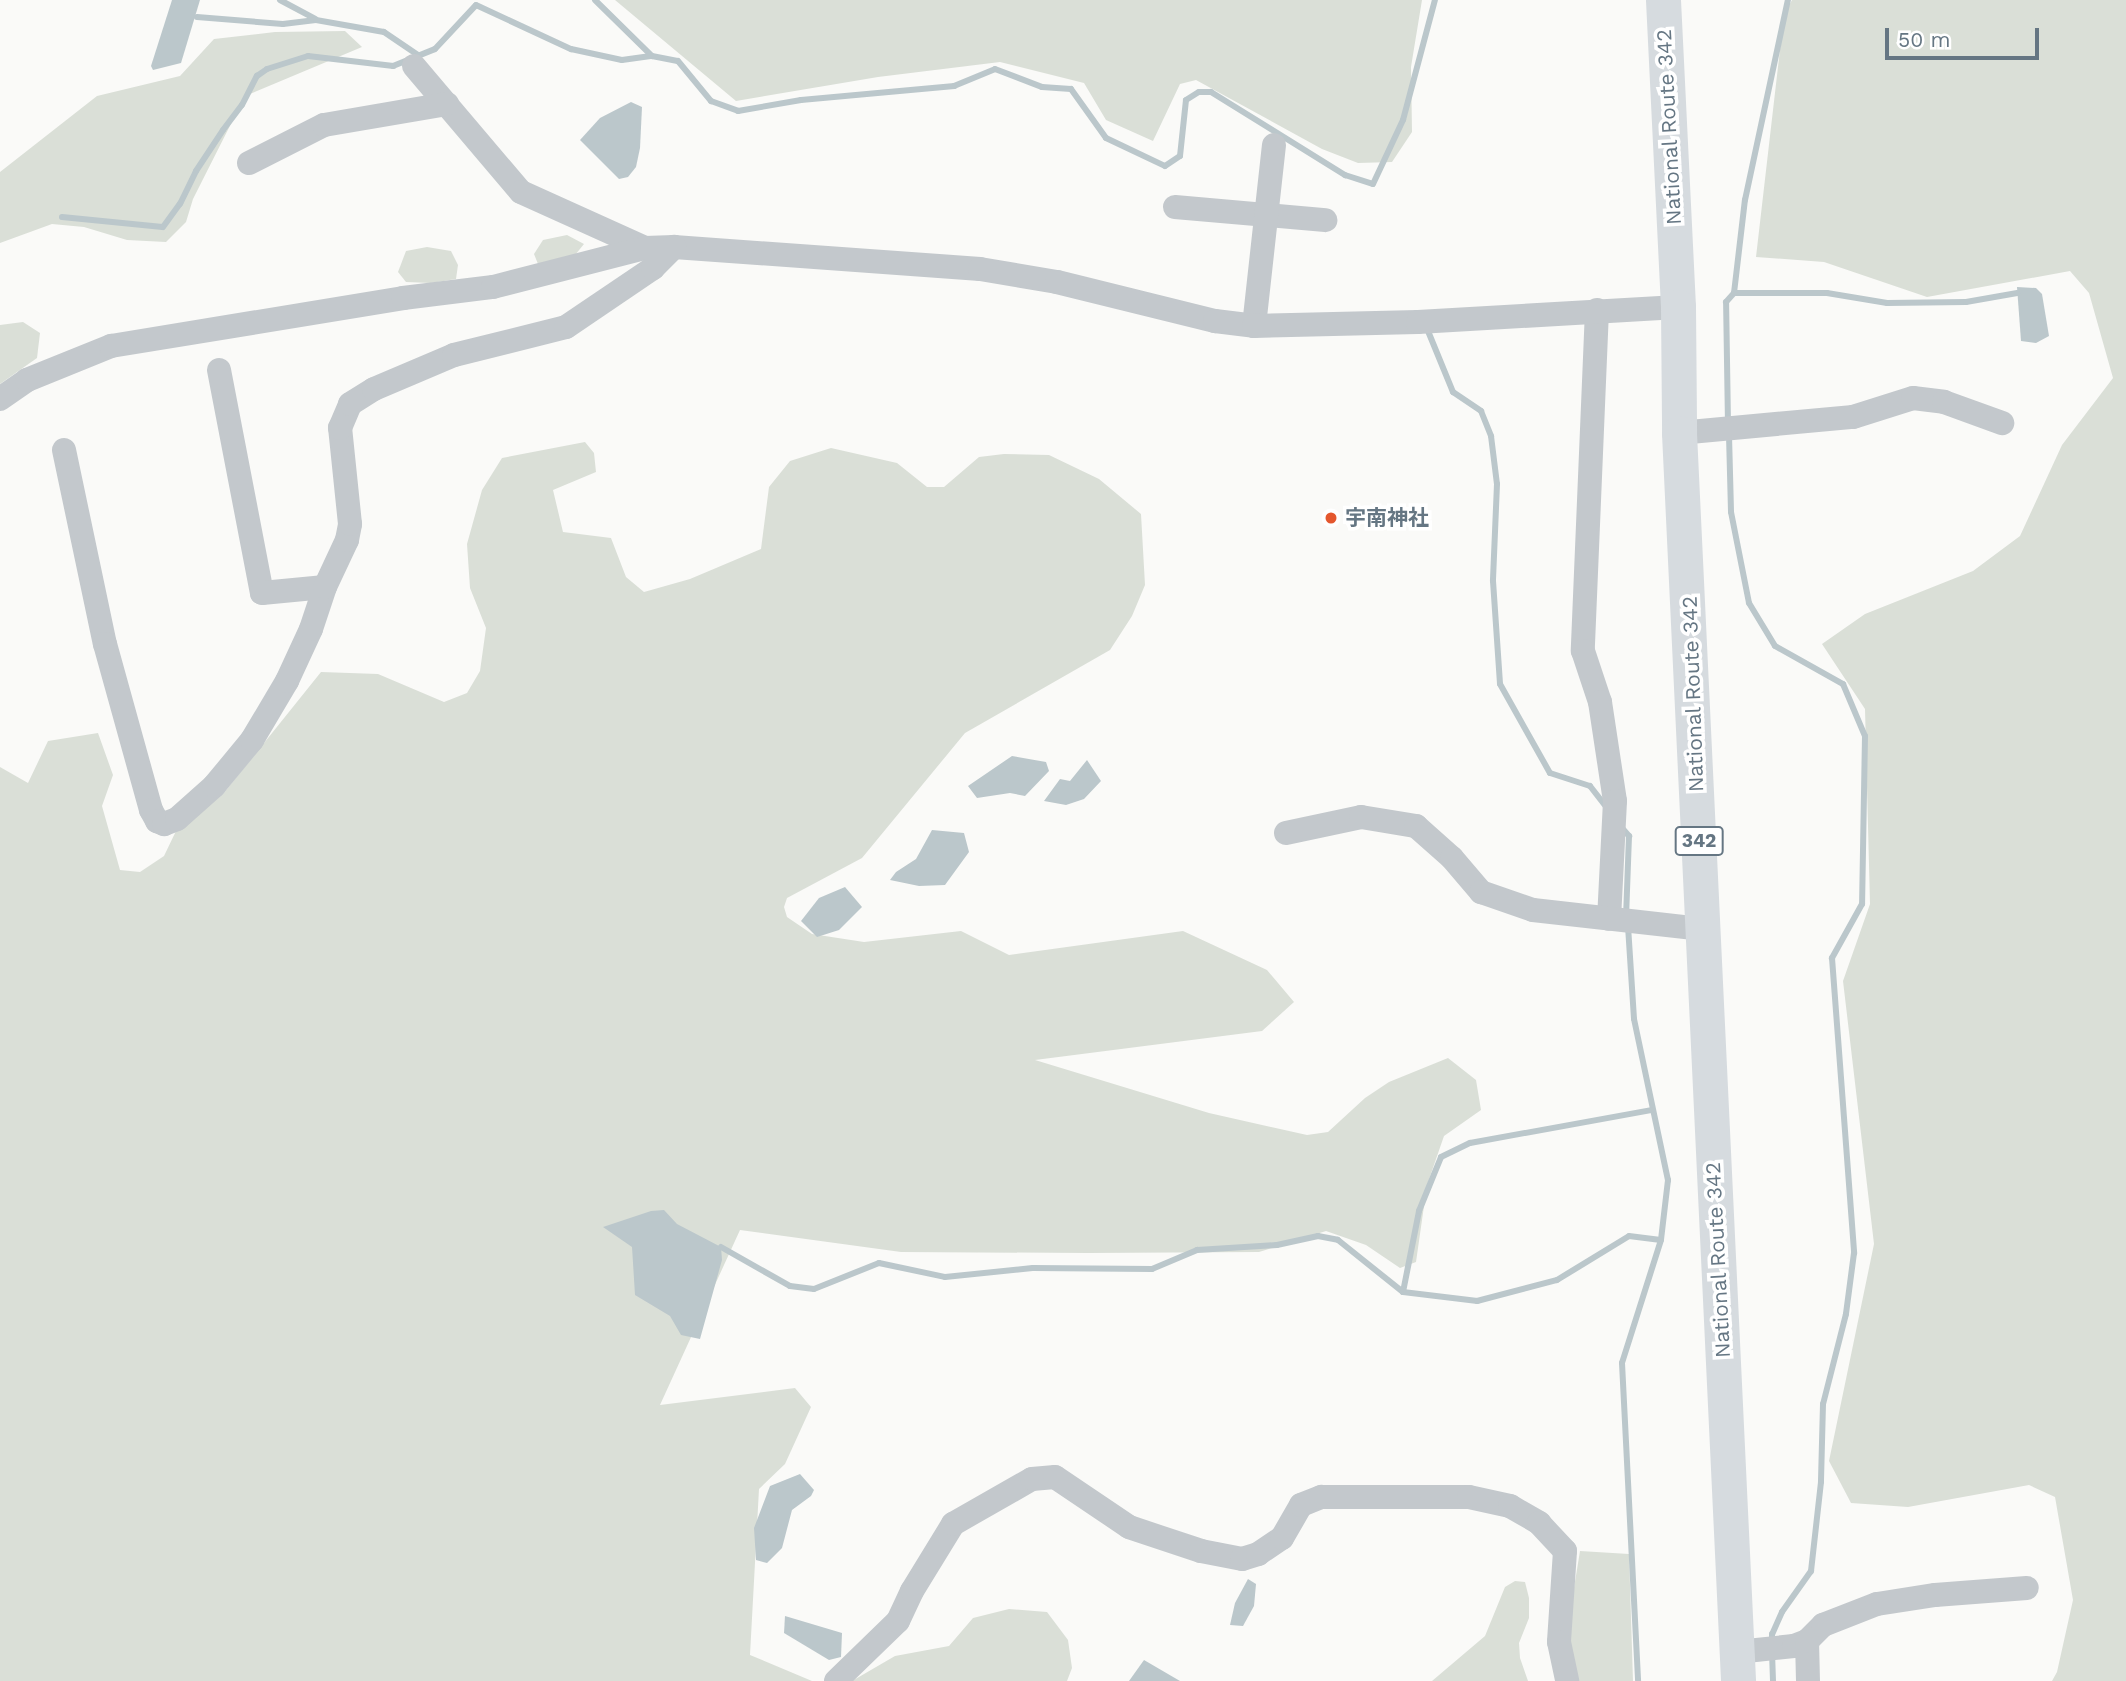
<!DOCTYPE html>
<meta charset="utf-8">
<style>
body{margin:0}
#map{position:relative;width:2126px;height:1681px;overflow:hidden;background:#fafaf8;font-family:"Work Sans","Noto Sans JP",sans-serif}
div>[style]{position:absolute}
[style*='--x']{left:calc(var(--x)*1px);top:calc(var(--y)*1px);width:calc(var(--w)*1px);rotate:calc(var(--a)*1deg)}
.green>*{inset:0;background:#dadfd7}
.water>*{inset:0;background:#bbc7cb}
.stream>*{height:6px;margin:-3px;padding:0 3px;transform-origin:3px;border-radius:3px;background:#bbc7cb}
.minor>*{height:24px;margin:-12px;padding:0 12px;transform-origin:12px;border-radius:12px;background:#c3c8cc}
.highway>*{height:35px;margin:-17.5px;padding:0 17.5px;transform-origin:17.5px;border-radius:17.5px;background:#d6dbdf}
.dots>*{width:19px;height:19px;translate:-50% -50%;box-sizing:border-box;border:4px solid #fff;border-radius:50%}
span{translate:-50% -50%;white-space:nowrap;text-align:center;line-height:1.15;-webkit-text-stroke:7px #fff;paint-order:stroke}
.shield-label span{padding:2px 5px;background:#fff;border:2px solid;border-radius:5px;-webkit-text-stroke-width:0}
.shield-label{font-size:19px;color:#657683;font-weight:700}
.street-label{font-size:21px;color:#657683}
.poi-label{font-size:21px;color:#657683;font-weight:700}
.left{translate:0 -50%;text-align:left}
.scale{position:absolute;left:1885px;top:28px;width:154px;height:32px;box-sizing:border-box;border:4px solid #657683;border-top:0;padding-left:9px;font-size:21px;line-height:24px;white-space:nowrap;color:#657683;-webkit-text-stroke:5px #fff;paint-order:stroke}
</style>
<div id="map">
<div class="green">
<i style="clip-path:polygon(615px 0,1422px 0,1411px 67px,1412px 132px,1392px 162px,1358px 163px,1322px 149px,1196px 80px,1180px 84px,1153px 141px,1106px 120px,1084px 83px,1000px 62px,878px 77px,736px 101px)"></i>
<i style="clip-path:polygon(1792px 0,2126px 0,2126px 1681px,2052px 1681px,2057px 1672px,2073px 1600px,2055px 1497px,2029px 1485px,1908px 1507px,1851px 1503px,1829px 1461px,1874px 1244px,1843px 981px,1870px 904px,1865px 709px,1822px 644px,1865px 614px,1973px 571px,2020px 536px,2062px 445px,2113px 378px,2089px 293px,2070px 271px,1927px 297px,1824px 262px,1756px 257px,1784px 15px)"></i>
<i style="clip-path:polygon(345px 31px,362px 47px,245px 96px,193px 199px,186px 222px,166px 242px,127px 240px,84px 227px,52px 224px,0 243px,0 172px,97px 96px,180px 76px,214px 39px,275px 32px)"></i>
<i style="clip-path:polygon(567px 235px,584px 244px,571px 260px,538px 264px,534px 254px,543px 240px)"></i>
<i style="clip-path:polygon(427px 247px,451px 251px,458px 265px,456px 279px,431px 283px,406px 282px,398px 272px,406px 251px)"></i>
<i style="clip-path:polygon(23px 322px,40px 333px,37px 358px,0 384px,0 325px)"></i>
<i style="clip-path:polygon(585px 442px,594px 453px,596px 472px,553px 490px,563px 532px,611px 538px,626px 577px,644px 592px,690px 579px,761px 549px,769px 487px,790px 461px,831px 448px,897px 463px,927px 487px,944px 487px,979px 457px,1004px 454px,1049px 455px,1099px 479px,1141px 514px,1145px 585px,1132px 616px,1110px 650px,965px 733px,862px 858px,787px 898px,784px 907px,787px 917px,812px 934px,864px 942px,961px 931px,1009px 955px,1183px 931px,1267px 970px,1294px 1002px,1262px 1031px,1035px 1060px,1209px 1113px,1307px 1135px,1328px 1132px,1365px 1098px,1389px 1082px,1448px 1058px,1476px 1080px,1481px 1110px,1444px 1136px,1427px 1185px,1416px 1262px,1400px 1268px,1366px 1245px,1326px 1231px,1259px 1252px,1088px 1253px,901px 1252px,740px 1230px,660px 1405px,795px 1388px,811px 1407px,785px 1464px,759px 1489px,750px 1655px,812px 1681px,0 1681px,0 767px,28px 783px,48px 741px,98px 733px,113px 775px,102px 806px,120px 870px,140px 872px,164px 856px,176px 831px,223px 794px,321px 672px,378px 674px,444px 702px,467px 693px,480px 671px,486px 628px,470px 588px,467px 544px,482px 490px,502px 458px)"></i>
<i style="clip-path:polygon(1580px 1551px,1629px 1554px,1633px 1681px,1576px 1681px,1565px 1643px)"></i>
<i style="clip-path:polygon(1515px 1581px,1525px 1582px,1529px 1598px,1529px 1618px,1519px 1643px,1520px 1658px,1528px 1681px,1432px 1681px,1485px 1636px,1505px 1587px)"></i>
<i style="clip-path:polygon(1009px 1609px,1047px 1612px,1068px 1640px,1072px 1668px,1067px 1681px,852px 1681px,895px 1656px,949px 1646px,973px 1618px)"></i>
</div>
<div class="water">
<i style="clip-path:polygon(172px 0,200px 0,181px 63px,153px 70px,151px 66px)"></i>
<i style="clip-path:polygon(631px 102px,642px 107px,640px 148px,636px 167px,628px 177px,619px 179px,580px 140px,600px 118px)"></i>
<i style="clip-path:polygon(2017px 287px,2036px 288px,2042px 294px,2049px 336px,2036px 343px,2021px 341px)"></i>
<i style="clip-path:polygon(1012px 756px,1046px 762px,1049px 771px,1025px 796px,1010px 793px,977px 798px,968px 786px)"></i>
<i style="clip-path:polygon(1087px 760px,1101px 781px,1084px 799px,1066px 805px,1044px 801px,1060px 779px,1070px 781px)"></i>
<i style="clip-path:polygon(932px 830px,964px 833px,969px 852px,945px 885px,919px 886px,890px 880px,896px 872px,916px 859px)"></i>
<i style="clip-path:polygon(845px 887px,862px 907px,839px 930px,817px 937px,801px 921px,819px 898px)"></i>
<i style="clip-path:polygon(664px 1210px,677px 1224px,721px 1247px,722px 1260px,700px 1339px,681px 1335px,670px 1316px,635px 1295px,632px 1247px,603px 1227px,651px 1211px)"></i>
<i style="clip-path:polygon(800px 1474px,814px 1490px,811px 1496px,792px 1510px,782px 1548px,767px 1563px,756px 1560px,754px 1528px,770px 1486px)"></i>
<i style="clip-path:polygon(1248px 1579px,1256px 1584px,1254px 1606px,1243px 1626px,1230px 1625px,1235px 1603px)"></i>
<i style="clip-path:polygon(785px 1616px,842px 1633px,841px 1657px,829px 1660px,784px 1633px)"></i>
<i style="clip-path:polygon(1144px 1660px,1180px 1681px,1129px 1681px)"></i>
</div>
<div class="stream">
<i style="--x:280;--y:0;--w:40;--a:28"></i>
<i style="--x:595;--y:0;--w:80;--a:44.5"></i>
<i style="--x:652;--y:56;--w:26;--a:11"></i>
<i style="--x:678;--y:61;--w:52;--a:50.5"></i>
<i style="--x:711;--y:101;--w:29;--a:20"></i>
<i style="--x:738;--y:111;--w:64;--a:-9.9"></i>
<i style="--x:801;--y:100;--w:154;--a:-5.2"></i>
<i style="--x:954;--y:86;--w:44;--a:-22.5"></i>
<i style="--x:995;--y:69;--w:50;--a:21"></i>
<i style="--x:1042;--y:87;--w:29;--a:4"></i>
<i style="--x:1071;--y:89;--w:60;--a:54.5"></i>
<i style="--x:1106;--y:138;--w:65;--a:25.4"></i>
<i style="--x:1165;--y:166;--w:18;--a:-34"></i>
<i style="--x:1180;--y:156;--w:56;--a:-83.9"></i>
<i style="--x:1186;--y:100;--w:15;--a:-32"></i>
<i style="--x:1199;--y:92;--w:12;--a:0"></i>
<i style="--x:1211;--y:92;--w:158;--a:31.8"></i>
<i style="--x:1345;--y:175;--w:29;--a:18"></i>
<i style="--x:1373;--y:184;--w:71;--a:-64.9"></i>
<i style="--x:1403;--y:120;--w:124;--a:-75.1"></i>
<i style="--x:197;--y:17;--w:86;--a:4.7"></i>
<i style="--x:283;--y:24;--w:33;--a:-7"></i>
<i style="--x:316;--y:20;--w:69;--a:10"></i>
<i style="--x:384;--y:32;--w:41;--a:34.1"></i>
<i style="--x:62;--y:217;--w:101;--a:5.7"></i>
<i style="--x:163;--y:227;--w:29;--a:-54"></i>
<i style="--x:180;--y:204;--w:37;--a:-64"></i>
<i style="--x:196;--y:171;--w:49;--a:-56.6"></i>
<i style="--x:223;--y:130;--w:31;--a:-53"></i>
<i style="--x:242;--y:105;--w:33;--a:-63"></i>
<i style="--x:257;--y:76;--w:12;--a:-35"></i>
<i style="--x:267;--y:69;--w:43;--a:-17.6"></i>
<i style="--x:308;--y:56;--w:86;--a:6.7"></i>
<i style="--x:393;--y:66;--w:45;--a:-22"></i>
<i style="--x:435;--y:49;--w:60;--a:-47"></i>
<i style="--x:476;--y:5;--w:105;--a:24.9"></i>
<i style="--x:571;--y:49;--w:52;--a:12.2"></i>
<i style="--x:622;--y:60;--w:29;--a:-8"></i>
<i style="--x:1734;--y:293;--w:93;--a:0"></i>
<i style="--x:1827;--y:293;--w:61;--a:9.5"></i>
<i style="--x:1887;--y:303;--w:79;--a:-0.7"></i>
<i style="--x:1966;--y:302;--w:52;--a:-10"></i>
<i style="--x:1428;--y:331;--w:66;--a:67.7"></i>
<i style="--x:1453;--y:392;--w:34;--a:34"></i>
<i style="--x:1481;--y:411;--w:27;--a:68"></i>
<i style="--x:1491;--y:436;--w:48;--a:82.9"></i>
<i style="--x:1497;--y:484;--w:97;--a:92.4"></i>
<i style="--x:1493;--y:581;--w:103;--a:86.1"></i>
<i style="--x:1500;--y:684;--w:102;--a:60.7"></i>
<i style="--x:1550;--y:773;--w:42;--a:18"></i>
<i style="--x:1590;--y:786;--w:28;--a:52"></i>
<i style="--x:1728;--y:424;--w:122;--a:-90.9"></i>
<i style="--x:1726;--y:302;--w:12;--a:-48"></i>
<i style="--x:1734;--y:293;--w:94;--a:-83.3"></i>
<i style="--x:1745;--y:200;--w:205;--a:-77.9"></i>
<i style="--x:1729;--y:435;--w:77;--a:88.5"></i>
<i style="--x:1731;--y:512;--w:93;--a:78.8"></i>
<i style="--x:1749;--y:603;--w:50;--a:58.8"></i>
<i style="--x:1775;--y:646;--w:78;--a:29.2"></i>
<i style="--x:1843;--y:684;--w:56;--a:67.1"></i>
<i style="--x:1865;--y:736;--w:168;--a:91"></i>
<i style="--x:1862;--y:904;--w:62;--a:119.1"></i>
<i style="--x:1832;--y:958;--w:296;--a:85.7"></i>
<i style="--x:1854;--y:1253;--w:62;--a:97.5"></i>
<i style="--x:1846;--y:1314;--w:93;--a:104.3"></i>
<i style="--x:1823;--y:1404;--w:78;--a:91.5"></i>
<i style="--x:1821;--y:1482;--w:90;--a:96.4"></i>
<i style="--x:1811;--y:1571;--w:50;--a:125.3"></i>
<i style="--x:1782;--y:1612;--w:24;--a:114"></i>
<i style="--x:1772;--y:1634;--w:8;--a:90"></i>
<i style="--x:1622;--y:828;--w:11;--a:49"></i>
<i style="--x:1629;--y:836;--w:80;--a:92.1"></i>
<i style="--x:1628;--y:926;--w:93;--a:86.3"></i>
<i style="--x:1634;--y:1019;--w:165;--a:78.1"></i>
<i style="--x:1668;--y:1180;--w:60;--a:96.7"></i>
<i style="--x:1661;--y:1240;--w:129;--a:107.6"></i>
<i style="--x:1622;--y:1363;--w:318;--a:87.1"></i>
<i style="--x:721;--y:1247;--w:79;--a:29.5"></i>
<i style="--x:790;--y:1286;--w:24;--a:7"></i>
<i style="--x:814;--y:1289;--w:70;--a:-21.8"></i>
<i style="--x:879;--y:1263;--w:67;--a:12"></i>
<i style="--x:945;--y:1277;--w:88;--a:-5.8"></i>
<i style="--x:1033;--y:1268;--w:119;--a:0.5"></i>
<i style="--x:1152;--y:1269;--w:49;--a:-22.9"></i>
<i style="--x:1197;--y:1250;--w:80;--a:-3.6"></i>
<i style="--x:1277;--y:1245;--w:42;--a:-12.4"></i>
<i style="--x:1318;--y:1236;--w:20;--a:11"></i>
<i style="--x:1338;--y:1240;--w:83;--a:38.7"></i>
<i style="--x:1403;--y:1292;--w:75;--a:6.9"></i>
<i style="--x:1477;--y:1301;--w:83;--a:-14.7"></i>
<i style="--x:1557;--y:1280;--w:84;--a:-31.4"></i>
<i style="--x:1629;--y:1236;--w:32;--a:7"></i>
<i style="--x:1403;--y:1292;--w:83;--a:-78.8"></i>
<i style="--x:1419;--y:1211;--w:58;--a:-67.8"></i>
<i style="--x:1441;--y:1157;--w:32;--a:-26"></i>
<i style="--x:1470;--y:1143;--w:184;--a:-10.3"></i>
<i style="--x:1772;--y:1652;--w:29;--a:88"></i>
</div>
<div class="minor">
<i style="--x:414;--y:66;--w:165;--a:49.7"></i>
<i style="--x:521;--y:192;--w:136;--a:24.3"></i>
<i style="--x:249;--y:163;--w:84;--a:-26.9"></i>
<i style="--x:324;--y:125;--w:125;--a:-9.7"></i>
<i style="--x:1175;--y:207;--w:151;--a:5"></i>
<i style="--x:1597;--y:310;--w:341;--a:92.4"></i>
<i style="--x:1583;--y:651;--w:54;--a:71.6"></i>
<i style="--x:1600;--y:702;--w:100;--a:81.4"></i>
<i style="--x:1615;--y:801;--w:118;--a:92.9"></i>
<i style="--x:1254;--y:326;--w:182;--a:-83.7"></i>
<i style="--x:219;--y:370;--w:227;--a:79.1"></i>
<i style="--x:262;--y:593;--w:63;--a:-5.4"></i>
<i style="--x:0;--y:399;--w:33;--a:-35"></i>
<i style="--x:27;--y:380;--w:91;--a:-22"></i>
<i style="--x:111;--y:346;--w:296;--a:-9.3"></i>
<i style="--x:403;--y:298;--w:91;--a:-7"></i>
<i style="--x:493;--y:287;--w:157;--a:-14.4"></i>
<i style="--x:645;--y:248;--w:29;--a:-2"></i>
<i style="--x:674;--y:247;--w:307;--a:4.1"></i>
<i style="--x:980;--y:269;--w:78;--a:9.6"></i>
<i style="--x:1057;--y:282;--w:163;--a:13.9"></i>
<i style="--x:1215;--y:321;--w:39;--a:7"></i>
<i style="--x:1254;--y:326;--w:164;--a:-1.4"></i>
<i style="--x:1418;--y:322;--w:260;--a:-3.3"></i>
<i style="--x:1679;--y:433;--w:175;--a:-5.3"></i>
<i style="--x:1853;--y:417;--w:63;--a:-17.6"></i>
<i style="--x:1913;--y:398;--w:31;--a:7"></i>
<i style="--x:1944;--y:402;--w:62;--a:19.9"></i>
<i style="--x:64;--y:450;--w:198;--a:78.1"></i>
<i style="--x:105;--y:644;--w:172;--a:74.5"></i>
<i style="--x:151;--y:810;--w:13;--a:61"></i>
<i style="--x:157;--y:821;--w:8;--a:23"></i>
<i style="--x:164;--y:824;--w:14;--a:-21"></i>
<i style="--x:177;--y:819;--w:50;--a:-41.7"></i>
<i style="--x:214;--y:786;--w:60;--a:-50.4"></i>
<i style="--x:252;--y:740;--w:69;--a:-59.3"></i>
<i style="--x:287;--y:681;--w:57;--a:-65.2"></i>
<i style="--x:311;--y:629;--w:44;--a:-71.6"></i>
<i style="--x:325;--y:587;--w:52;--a:-64.9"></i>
<i style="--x:347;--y:540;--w:16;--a:-79"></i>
<i style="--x:350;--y:524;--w:97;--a:-95.9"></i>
<i style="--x:340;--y:428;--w:26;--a:-67"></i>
<i style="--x:350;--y:404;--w:28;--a:-32"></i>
<i style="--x:374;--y:389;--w:87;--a:-23"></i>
<i style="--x:454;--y:355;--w:115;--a:-14"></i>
<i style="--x:566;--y:327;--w:105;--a:-34.1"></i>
<i style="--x:653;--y:268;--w:30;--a:-45"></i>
<i style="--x:1286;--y:833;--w:77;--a:-12"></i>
<i style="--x:1361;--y:817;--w:56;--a:9.3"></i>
<i style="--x:1416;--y:826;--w:48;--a:41.6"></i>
<i style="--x:1452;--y:858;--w:45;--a:49.5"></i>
<i style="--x:1481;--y:892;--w:55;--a:19.1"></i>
<i style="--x:1533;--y:910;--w:171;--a:6.4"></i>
<i style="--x:1737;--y:1652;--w:57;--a:-6"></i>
<i style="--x:1794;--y:1646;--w:14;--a:-21"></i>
<i style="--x:836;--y:1681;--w:86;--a:-44.1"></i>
<i style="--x:898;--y:1621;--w:33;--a:-65"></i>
<i style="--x:912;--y:1591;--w:79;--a:-58.5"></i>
<i style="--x:953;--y:1524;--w:91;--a:-29.7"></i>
<i style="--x:1032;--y:1479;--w:23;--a:-5"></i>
<i style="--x:1055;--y:1477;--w:89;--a:34"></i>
<i style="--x:1129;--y:1527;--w:76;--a:18.4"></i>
<i style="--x:1201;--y:1551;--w:42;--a:11"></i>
<i style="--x:1242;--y:1559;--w:17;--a:-17"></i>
<i style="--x:1258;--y:1554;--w:29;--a:-34"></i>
<i style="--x:1282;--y:1538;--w:38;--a:-60"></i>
<i style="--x:1301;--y:1505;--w:22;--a:-22"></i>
<i style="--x:1321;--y:1497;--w:148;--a:0"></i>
<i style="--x:1469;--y:1497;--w:42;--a:12.4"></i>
<i style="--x:1510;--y:1506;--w:34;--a:30"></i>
<i style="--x:1539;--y:1523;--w:38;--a:47"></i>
<i style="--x:1565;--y:1551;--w:91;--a:93.8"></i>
<i style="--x:1559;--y:1642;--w:40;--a:78"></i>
<i style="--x:1808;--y:1681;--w:40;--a:-91.4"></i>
<i style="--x:1807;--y:1641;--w:23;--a:-45"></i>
<i style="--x:1823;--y:1625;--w:58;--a:-21.3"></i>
<i style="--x:1877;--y:1604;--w:59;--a:-8.8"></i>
<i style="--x:1935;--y:1595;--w:92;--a:-4.4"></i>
</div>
<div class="highway">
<i style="--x:1663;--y:0;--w:307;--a:87.2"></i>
<i style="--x:1678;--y:307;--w:126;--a:89.5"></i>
<i style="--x:1679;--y:433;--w:1249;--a:87.29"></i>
</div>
<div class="dots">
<i style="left:1331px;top:518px;background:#e4572e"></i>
</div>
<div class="shield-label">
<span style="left:1699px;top:841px">342</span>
</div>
<div class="street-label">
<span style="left:1669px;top:127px;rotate:-93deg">National Route 342</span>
<span style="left:1693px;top:694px;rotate:-92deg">National Route 342</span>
<span style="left:1718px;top:1260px;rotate:-93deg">National Route 342</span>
</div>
<div class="poi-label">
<span class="left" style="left:1345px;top:518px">宇南神社</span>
</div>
<div class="scale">50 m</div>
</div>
